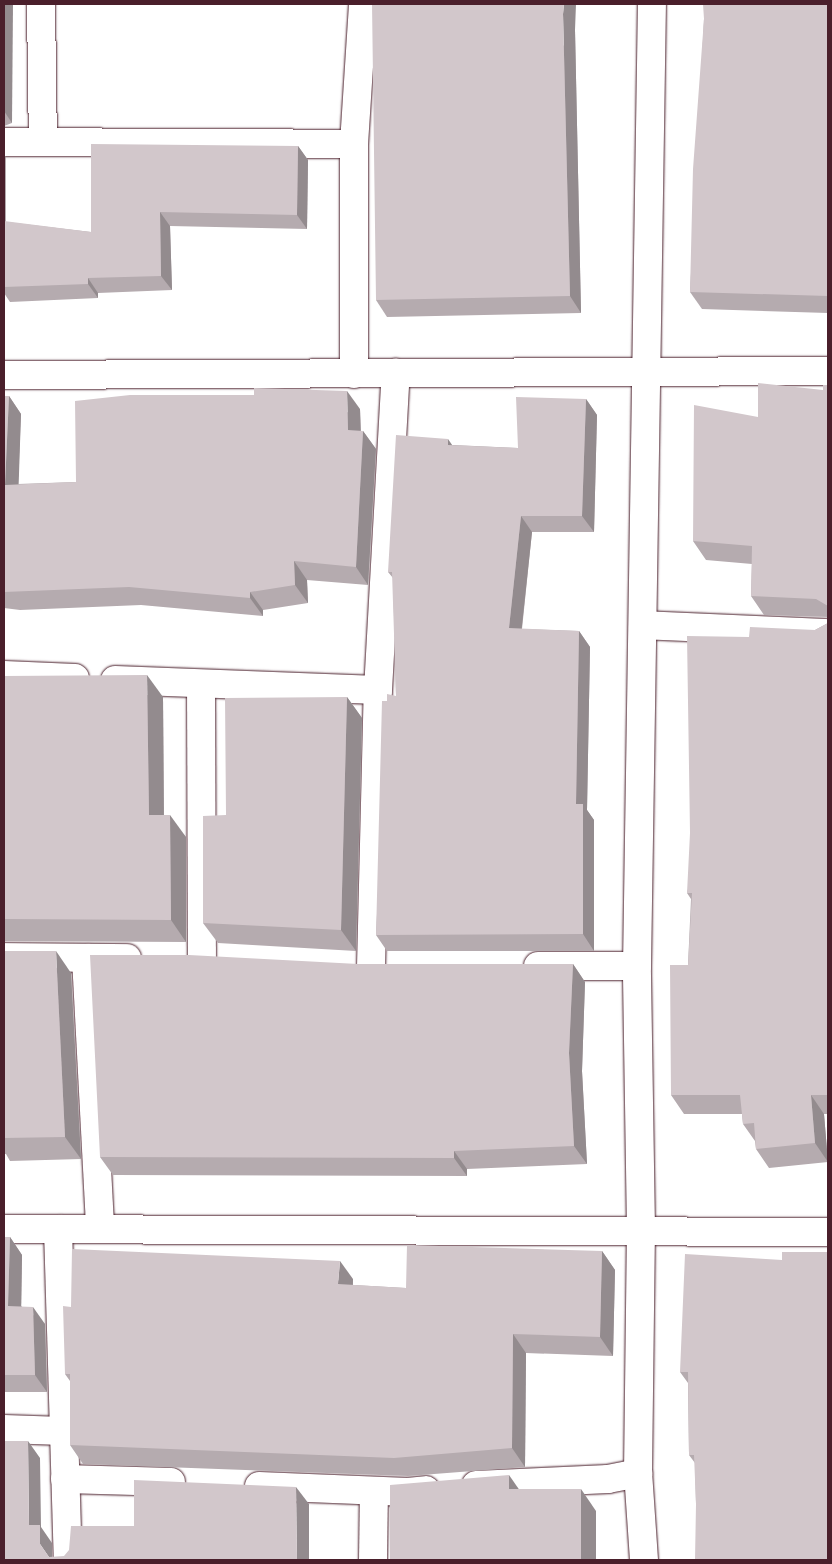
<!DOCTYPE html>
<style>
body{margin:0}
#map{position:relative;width:832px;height:1564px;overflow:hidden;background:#fff;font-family:Kalam,sans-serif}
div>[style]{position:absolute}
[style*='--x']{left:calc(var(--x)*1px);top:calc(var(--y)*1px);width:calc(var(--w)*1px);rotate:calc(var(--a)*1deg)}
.roads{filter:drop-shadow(0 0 1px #4a1f2b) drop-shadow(0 0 1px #4a1f2b)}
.street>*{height:28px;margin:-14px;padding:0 14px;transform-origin:14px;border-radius:14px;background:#fff}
.secondary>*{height:28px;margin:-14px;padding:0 14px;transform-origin:14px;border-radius:14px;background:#fff}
.wall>*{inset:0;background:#b5abaf}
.shaded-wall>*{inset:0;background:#938b8e;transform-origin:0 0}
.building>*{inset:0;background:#d2c7cb}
span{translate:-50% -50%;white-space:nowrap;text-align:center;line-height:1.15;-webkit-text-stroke:4px #fff;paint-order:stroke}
.frame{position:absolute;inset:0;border:5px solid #4a1f2b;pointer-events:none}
</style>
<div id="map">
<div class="roads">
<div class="street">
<i style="--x:41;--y:4;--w:138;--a:89.2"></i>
<i style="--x:4;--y:142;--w:350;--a:0.3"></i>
<i style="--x:354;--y:374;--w:230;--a:-90"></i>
<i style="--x:354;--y:144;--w:140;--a:-86.3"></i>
<i style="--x:643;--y:625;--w:185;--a:2.5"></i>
<i style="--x:4;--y:675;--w:71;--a:2.4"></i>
<i style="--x:115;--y:680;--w:263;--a:2.2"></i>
<i style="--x:201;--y:684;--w:274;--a:89.8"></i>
<i style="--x:4;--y:957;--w:123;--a:0.5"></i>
<i style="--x:86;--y:958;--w:271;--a:87"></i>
<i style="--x:538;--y:966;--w:99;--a:0"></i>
<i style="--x:371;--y:967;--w:277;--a:-88.6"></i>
<i style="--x:378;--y:690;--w:318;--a:-86.8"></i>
<i style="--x:4;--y:1229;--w:824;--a:0.21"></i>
<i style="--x:58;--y:1229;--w:331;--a:88.3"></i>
<i style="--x:4;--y:1429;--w:59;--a:1.9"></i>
<i style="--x:65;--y:1479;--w:106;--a:1.6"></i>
<i style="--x:476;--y:1485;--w:132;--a:-2.6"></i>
<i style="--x:608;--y:1479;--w:31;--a:-11"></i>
<i style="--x:259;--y:1486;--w:149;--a:2.3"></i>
<i style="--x:408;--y:1492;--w:18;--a:-6"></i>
<i style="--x:373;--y:1560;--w:69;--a:-89.2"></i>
<i style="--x:644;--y:1560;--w:87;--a:-93.9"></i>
<i style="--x:638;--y:1473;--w:243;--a:-89.3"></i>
<i style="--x:641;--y:1230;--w:264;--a:-90.9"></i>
<i style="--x:637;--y:966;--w:962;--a:-89.11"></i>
</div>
<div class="secondary">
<i style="--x:4;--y:375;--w:824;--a:-0.28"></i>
</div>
</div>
<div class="wall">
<i style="clip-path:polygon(4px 4px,12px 123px,4px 126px)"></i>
<i style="clip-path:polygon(828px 4px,828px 313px,702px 309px,690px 292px,704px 19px)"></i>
<i style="clip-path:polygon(575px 30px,581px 313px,387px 317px,376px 300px)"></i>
<i style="clip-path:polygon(298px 146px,308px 160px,307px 229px,170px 226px,172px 290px,98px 293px,98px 298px,10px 302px,4px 293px,4px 154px,6px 158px,6px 222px,91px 232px)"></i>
<i style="clip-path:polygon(828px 385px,828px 617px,764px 615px,751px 596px,752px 564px,706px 560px,693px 541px,758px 417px,823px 390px)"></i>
<i style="clip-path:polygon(4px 396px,9px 396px,21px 414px,18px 484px,76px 482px,360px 409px,361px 431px,363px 431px,376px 449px,368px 585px,307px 580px,308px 603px,263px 610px,263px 616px,141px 605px,20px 610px,4px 608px)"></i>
<i style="clip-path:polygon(586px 399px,597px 415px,594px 532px,532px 532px,522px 629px,579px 631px,590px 647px,587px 810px,594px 820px,594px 951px,387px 951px,376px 935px,387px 701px,396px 696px,393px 578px,388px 572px,453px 445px,518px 448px)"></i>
<i style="clip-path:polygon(828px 621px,828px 1114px,824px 1114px,828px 1162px,769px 1168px,756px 1149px,755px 1141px,743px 1124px,742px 1114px,684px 1114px,671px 1095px,688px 965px,691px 899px,687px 893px,749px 637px,815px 630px,828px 623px)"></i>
<i style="clip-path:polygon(4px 676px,163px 697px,164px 815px,186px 837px,186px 942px,4px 941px)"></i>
<i style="clip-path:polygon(347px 697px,362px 718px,356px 951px,218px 943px,203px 923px,226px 815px)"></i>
<i style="clip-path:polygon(4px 951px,71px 973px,81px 1159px,10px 1161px,6px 1154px,4px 1154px)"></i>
<i style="clip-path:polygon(358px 964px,573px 964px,585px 982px,582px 1071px,587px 1164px,467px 1169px,467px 1176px,113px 1175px,100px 1157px)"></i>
<i style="clip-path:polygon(4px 1237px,10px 1237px,22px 1255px,21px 1306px,45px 1324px,47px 1392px,4px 1392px)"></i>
<i style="clip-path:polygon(602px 1251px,615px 1270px,613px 1356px,526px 1353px,525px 1467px,408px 1476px,83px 1464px,70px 1445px,70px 1381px,65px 1374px,71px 1307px,353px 1279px,353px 1285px,406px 1288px)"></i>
<i style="clip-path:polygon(828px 1252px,696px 1504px,695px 1463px,689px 1455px,688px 1383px,680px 1372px,782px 1260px)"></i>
</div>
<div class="shaded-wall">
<i style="clip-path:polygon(4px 4px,13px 4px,12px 123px,4px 111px)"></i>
<i style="clip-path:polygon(564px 4px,576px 4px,575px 30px,581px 313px,570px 296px,563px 14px)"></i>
<i style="clip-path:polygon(298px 146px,308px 160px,307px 229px,297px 215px)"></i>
<i style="left:4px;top:154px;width:4px;height:77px;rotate:63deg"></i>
<i style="clip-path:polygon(160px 212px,170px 226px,172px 290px,161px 276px)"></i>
<i style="clip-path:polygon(88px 278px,98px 293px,98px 298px,88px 284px)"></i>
<i style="clip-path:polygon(347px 391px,360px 409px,361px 448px,348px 430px)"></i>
<i style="clip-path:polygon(9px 396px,21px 414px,18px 503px,5px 485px)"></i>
<i style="clip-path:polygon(586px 399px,597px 415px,594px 532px,582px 516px)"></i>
<i style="clip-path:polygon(363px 431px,376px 449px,368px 585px,356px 567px)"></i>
<i style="clip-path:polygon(448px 439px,459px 455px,448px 445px)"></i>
<i style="clip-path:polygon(521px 516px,532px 532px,520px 644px,509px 628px)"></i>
<i style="clip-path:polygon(294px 561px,307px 580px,308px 603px,295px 585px)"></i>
<i style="clip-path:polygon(250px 592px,263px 610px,263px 616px,250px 598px)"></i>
<i style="clip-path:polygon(579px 631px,590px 647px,587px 810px,594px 820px,594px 951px,583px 934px,576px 804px)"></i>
<i style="clip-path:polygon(147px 675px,163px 697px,164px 837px,149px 815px)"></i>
<i style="clip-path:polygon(347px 697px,362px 718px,356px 951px,341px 930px)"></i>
<i style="clip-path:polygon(170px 815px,186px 837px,186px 942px,171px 920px)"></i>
<i style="clip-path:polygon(56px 951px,71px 973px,81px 1159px,65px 1137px)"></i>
<i style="clip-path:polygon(573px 964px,585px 982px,582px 1071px,587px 1164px,574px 1146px,569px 1053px)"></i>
<i style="clip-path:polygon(811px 1095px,824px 1114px,828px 1162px,815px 1143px)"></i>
<i style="clip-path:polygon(454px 1151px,467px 1169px,467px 1176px,454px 1158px)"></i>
<i style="clip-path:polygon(10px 1237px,22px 1255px,21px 1323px,8px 1306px)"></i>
<i style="clip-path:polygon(602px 1251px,615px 1270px,613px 1356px,600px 1337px)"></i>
<i style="clip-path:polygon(340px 1261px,353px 1279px,352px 1303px,338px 1284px)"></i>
<i style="clip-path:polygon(33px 1307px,45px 1324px,47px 1392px,35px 1375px)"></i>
<i style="clip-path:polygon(513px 1334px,526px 1353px,525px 1467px,512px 1448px)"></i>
<i style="clip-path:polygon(28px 1441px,40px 1458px,41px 1527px,52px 1543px,52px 1560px,51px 1560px,40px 1544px,29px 1525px)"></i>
<i style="clip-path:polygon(509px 1475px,525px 1498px,509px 1489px)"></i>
<i style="clip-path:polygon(296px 1487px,309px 1504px,309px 1560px,297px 1560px)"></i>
<i style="clip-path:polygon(581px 1489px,596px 1511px,596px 1560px,581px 1560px)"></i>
</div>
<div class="building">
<i style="clip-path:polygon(372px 4px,564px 4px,563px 14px,570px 296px,376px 300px)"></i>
<i style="clip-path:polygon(703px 4px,828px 4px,828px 296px,690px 292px,693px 169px,704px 19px)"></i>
<i style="clip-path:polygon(91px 144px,298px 146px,297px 215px,160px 212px,161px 276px,88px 278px,88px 284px,4px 287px,4px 221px,91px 232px)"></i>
<i style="clip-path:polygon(758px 383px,823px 390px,823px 385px,828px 385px,828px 606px,816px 599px,751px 596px,752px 546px,693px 541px,694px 405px,758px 417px)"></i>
<i style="clip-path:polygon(254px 388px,347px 391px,348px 430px,363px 431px,356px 567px,294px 561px,295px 585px,250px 592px,250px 598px,129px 587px,4px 592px,4px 396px,9px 396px,5px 485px,76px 482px,75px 401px,130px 395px,254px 395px)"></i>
<i style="clip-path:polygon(516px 397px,586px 399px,582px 516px,521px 516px,509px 628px,579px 631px,576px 804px,583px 804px,583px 934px,376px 935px,382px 701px,387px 701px,387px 694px,396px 696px,392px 572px,388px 572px,396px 435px,448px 439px,448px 445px,518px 448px)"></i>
<i style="clip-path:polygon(828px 621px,828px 1095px,811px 1095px,815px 1143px,756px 1149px,754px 1123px,743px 1124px,740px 1095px,671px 1095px,670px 965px,688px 965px,692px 893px,687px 893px,690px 833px,687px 636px,749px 637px,750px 627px,815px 630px,828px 623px)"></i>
<i style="clip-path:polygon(147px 675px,149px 815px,170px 815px,171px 920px,4px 919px,4px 676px)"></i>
<i style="clip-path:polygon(347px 697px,341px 930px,203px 923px,203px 816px,226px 815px,225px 698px)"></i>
<i style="clip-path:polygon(4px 951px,56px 951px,65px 1137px,4px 1138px)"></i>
<i style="clip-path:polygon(90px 955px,189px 955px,358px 964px,573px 964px,569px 1053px,574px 1146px,454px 1151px,454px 1158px,100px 1157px)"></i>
<i style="clip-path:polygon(4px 1237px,10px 1237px,8px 1306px,33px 1307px,35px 1375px,4px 1375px)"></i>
<i style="clip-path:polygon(407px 1245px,602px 1251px,600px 1337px,513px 1334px,512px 1448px,394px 1458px,70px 1445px,70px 1374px,65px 1374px,63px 1306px,71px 1307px,72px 1249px,340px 1261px,338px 1284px,406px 1288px)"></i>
<i style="clip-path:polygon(782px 1252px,828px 1252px,828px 1560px,695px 1560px,696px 1504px,694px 1455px,689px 1455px,688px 1372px,680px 1372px,685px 1254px,782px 1260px)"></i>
<i style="clip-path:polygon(4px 1441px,28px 1441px,29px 1525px,40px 1525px,40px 1544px,49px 1557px,64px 1556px,69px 1550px,71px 1526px,134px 1526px,134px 1480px,296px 1487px,297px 1560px,4px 1560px)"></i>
<i style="clip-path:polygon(509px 1475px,509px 1489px,581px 1489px,581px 1560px,390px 1560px,390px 1485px)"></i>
</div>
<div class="frame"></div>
</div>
